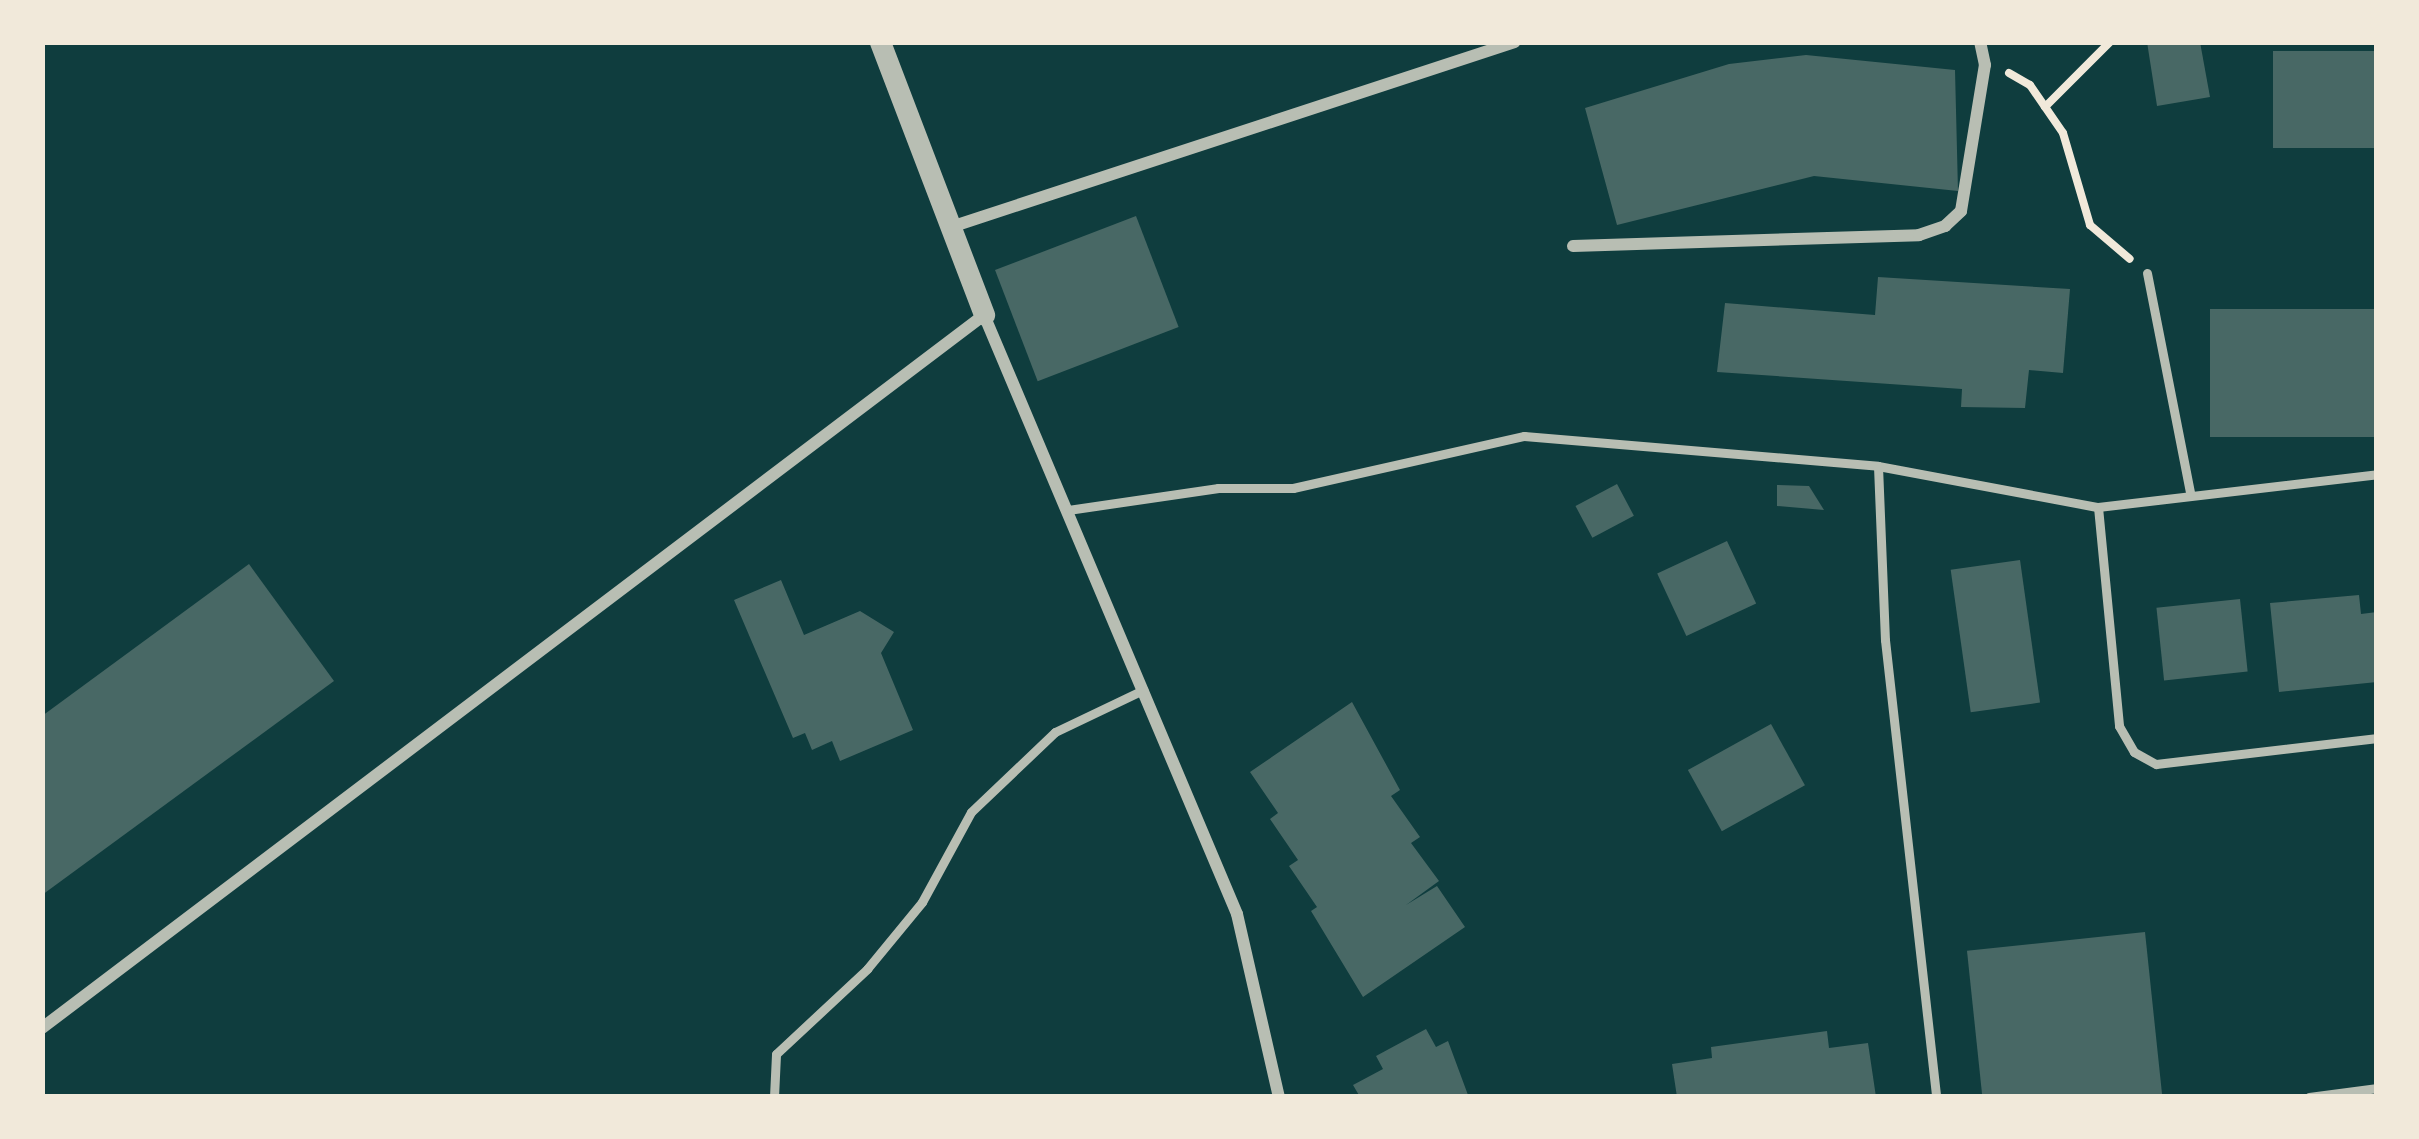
<!DOCTYPE html>
<style>
body{margin:0}
#map{position:relative;width:2419px;height:1139px;overflow:hidden;background:#0f3d3e;font-family:"Noto Sans",sans-serif}
div>[style]{position:absolute}
[style*='--x']{left:calc(var(--x)*1px);top:calc(var(--y)*1px);width:calc(var(--w)*1px);rotate:calc(var(--a)*1deg)}
.building>*{inset:0;background:#486865;transform-origin:0 0}
.path>*{height:8px;margin:-4px;padding:0 4px;transform-origin:4px;border-radius:4px;background:#f1e9da}
.service>*{height:9px;margin:-4.5px;padding:0 4.5px;transform-origin:4.5px;border-radius:4.5px;background:#b8beb3}
.minor>*{height:12px;margin:-6px;padding:0 6px;transform-origin:6px;border-radius:6px;background:#b8beb3}
.tertiary>*{height:21px;margin:-10.5px;padding:0 10.5px;transform-origin:10.5px;border-radius:10.5px;background:#b8beb3}
span{translate:-50% -50%;white-space:nowrap;text-align:center;line-height:1.15;-webkit-text-stroke:10px #f1e9da;paint-order:stroke}
.frame{position:absolute;inset:0;border:45px solid #f1e9da;pointer-events:none}
</style>
<div id="map">
<div class="building">
<i style="clip-path:polygon(2147px 42px,2200px 42px,2210px 97px,2157px 106px)"></i>
<i style="left:2377px;top:51px;width:97px;height:104px;rotate:90deg"></i>
<i style="clip-path:polygon(1806px 55px,1955px 70px,1958px 191px,1814px 176px,1617px 225px,1585px 108px,1729px 64px)"></i>
<i style="left:1136px;top:216px;width:119px;height:151px;rotate:69deg"></i>
<i style="clip-path:polygon(1878px 277px,2070px 289px,2063px 373px,2029px 370px,2025px 408px,1961px 407px,1962px 389px,1717px 372px,1725px 303px,1875px 315px)"></i>
<i style="left:2377px;top:309px;width:128px;height:167px;rotate:90deg"></i>
<i style="left:1617px;top:484px;width:36px;height:47px;rotate:62deg"></i>
<i style="clip-path:polygon(1777px 485px,1809px 486px,1824px 510px,1777px 506px)"></i>
<i style="left:1727px;top:541px;width:69px;height:77px;rotate:65deg"></i>
<i style="left:2020px;top:560px;width:144px;height:70px;rotate:82deg"></i>
<i style="clip-path:polygon(249px 564px,334px 681px,42px 895px,42px 716px)"></i>
<i style="clip-path:polygon(781px 580px,804px 635px,860px 611px,894px 632px,881px 653px,913px 730px,840px 761px,832px 741px,812px 750px,805px 733px,793px 738px,734px 600px)"></i>
<i style="clip-path:polygon(2359px 595px,2361px 614px,2377px 612px,2377px 682px,2279px 692px,2270px 603px)"></i>
<i style="left:2240px;top:599px;width:73px;height:84px;rotate:84deg"></i>
<i style="clip-path:polygon(1352px 702px,1400px 790px,1391px 796px,1420px 837px,1411px 843px,1439px 881px,1406px 905px,1437px 886px,1465px 927px,1363px 997px,1311px 911px,1317px 907px,1289px 866px,1298px 860px,1270px 819px,1278px 813px,1250px 772px)"></i>
<i style="left:1771px;top:724px;width:70px;height:95px;rotate:61deg"></i>
<i style="left:2145px;top:932px;width:166px;height:179px;rotate:84deg"></i>
<i style="clip-path:polygon(1426px 1029px,1436px 1047px,1448px 1041px,1468px 1095px,1360px 1097px,1353px 1085px,1383px 1069px,1376px 1056px)"></i>
<i style="clip-path:polygon(1827px 1031px,1829px 1048px,1868px 1043px,1876px 1097px,1677px 1097px,1672px 1064px,1712px 1058px,1711px 1047px)"></i>
</div>
<div class="path">
<i style="--x:2009;--y:73;--w:24;--a:30"></i>
<i style="--x:2030;--y:85;--w:58;--a:55.5"></i>
<i style="--x:2063;--y:133;--w:96;--a:73.6"></i>
<i style="--x:2090;--y:225;--w:52;--a:40.4"></i>
<i style="--x:2045;--y:107;--w:92;--a:-45"></i>
</div>
<div class="service">
<i style="--x:2147;--y:273;--w:224;--a:78.9"></i>
<i style="--x:1878;--y:466;--w:174;--a:87.7"></i>
<i style="--x:1885;--y:640;--w:460;--a:83.6"></i>
<i style="--x:2098;--y:507;--w:281;--a:-6.7"></i>
<i style="--x:1068;--y:510;--w:152;--a:-8.3"></i>
<i style="--x:1218;--y:488;--w:75;--a:0"></i>
<i style="--x:1293;--y:488;--w:237;--a:-12.7"></i>
<i style="--x:1524;--y:436;--w:355;--a:4.8"></i>
<i style="--x:1878;--y:466;--w:224;--a:10.6"></i>
<i style="--x:2098;--y:507;--w:220;--a:84.5"></i>
<i style="--x:2119;--y:726;--w:30;--a:60"></i>
<i style="--x:2134;--y:752;--w:25;--a:29"></i>
<i style="--x:2156;--y:764;--w:223;--a:-6.7"></i>
<i style="--x:774;--y:1097;--w:43;--a:-87.3"></i>
<i style="--x:776;--y:1054;--w:125;--a:-43"></i>
<i style="--x:867;--y:969;--w:87;--a:-50.6"></i>
<i style="--x:922;--y:902;--w:102;--a:-61.4"></i>
<i style="--x:971;--y:812;--w:116;--a:-43.6"></i>
<i style="--x:1055;--y:732;--w:98;--a:-25.5"></i>
<i style="--x:2309;--y:1097;--w:69;--a:-7.5"></i>
</div>
<div class="minor">
<i style="--x:954;--y:226;--w:590;--a:-18.16"></i>
<i style="--x:1573;--y:246;--w:346;--a:-1.8"></i>
<i style="--x:1919;--y:235;--w:28;--a:-19"></i>
<i style="--x:1945;--y:226;--w:22;--a:-43"></i>
<i style="--x:1961;--y:211;--w:148;--a:-80.7"></i>
<i style="--x:1985;--y:65;--w:24;--a:-102"></i>
<i style="--x:42;--y:1028;--w:1181;--a:-37.12"></i>
<i style="--x:984;--y:315;--w:650;--a:67.1"></i>
<i style="--x:1237;--y:914;--w:188;--a:77.1"></i>
</div>
<div class="tertiary">
<i style="--x:880;--y:42;--w:292;--a:69.1"></i>
</div>
<div class="frame"></div>
</div>
